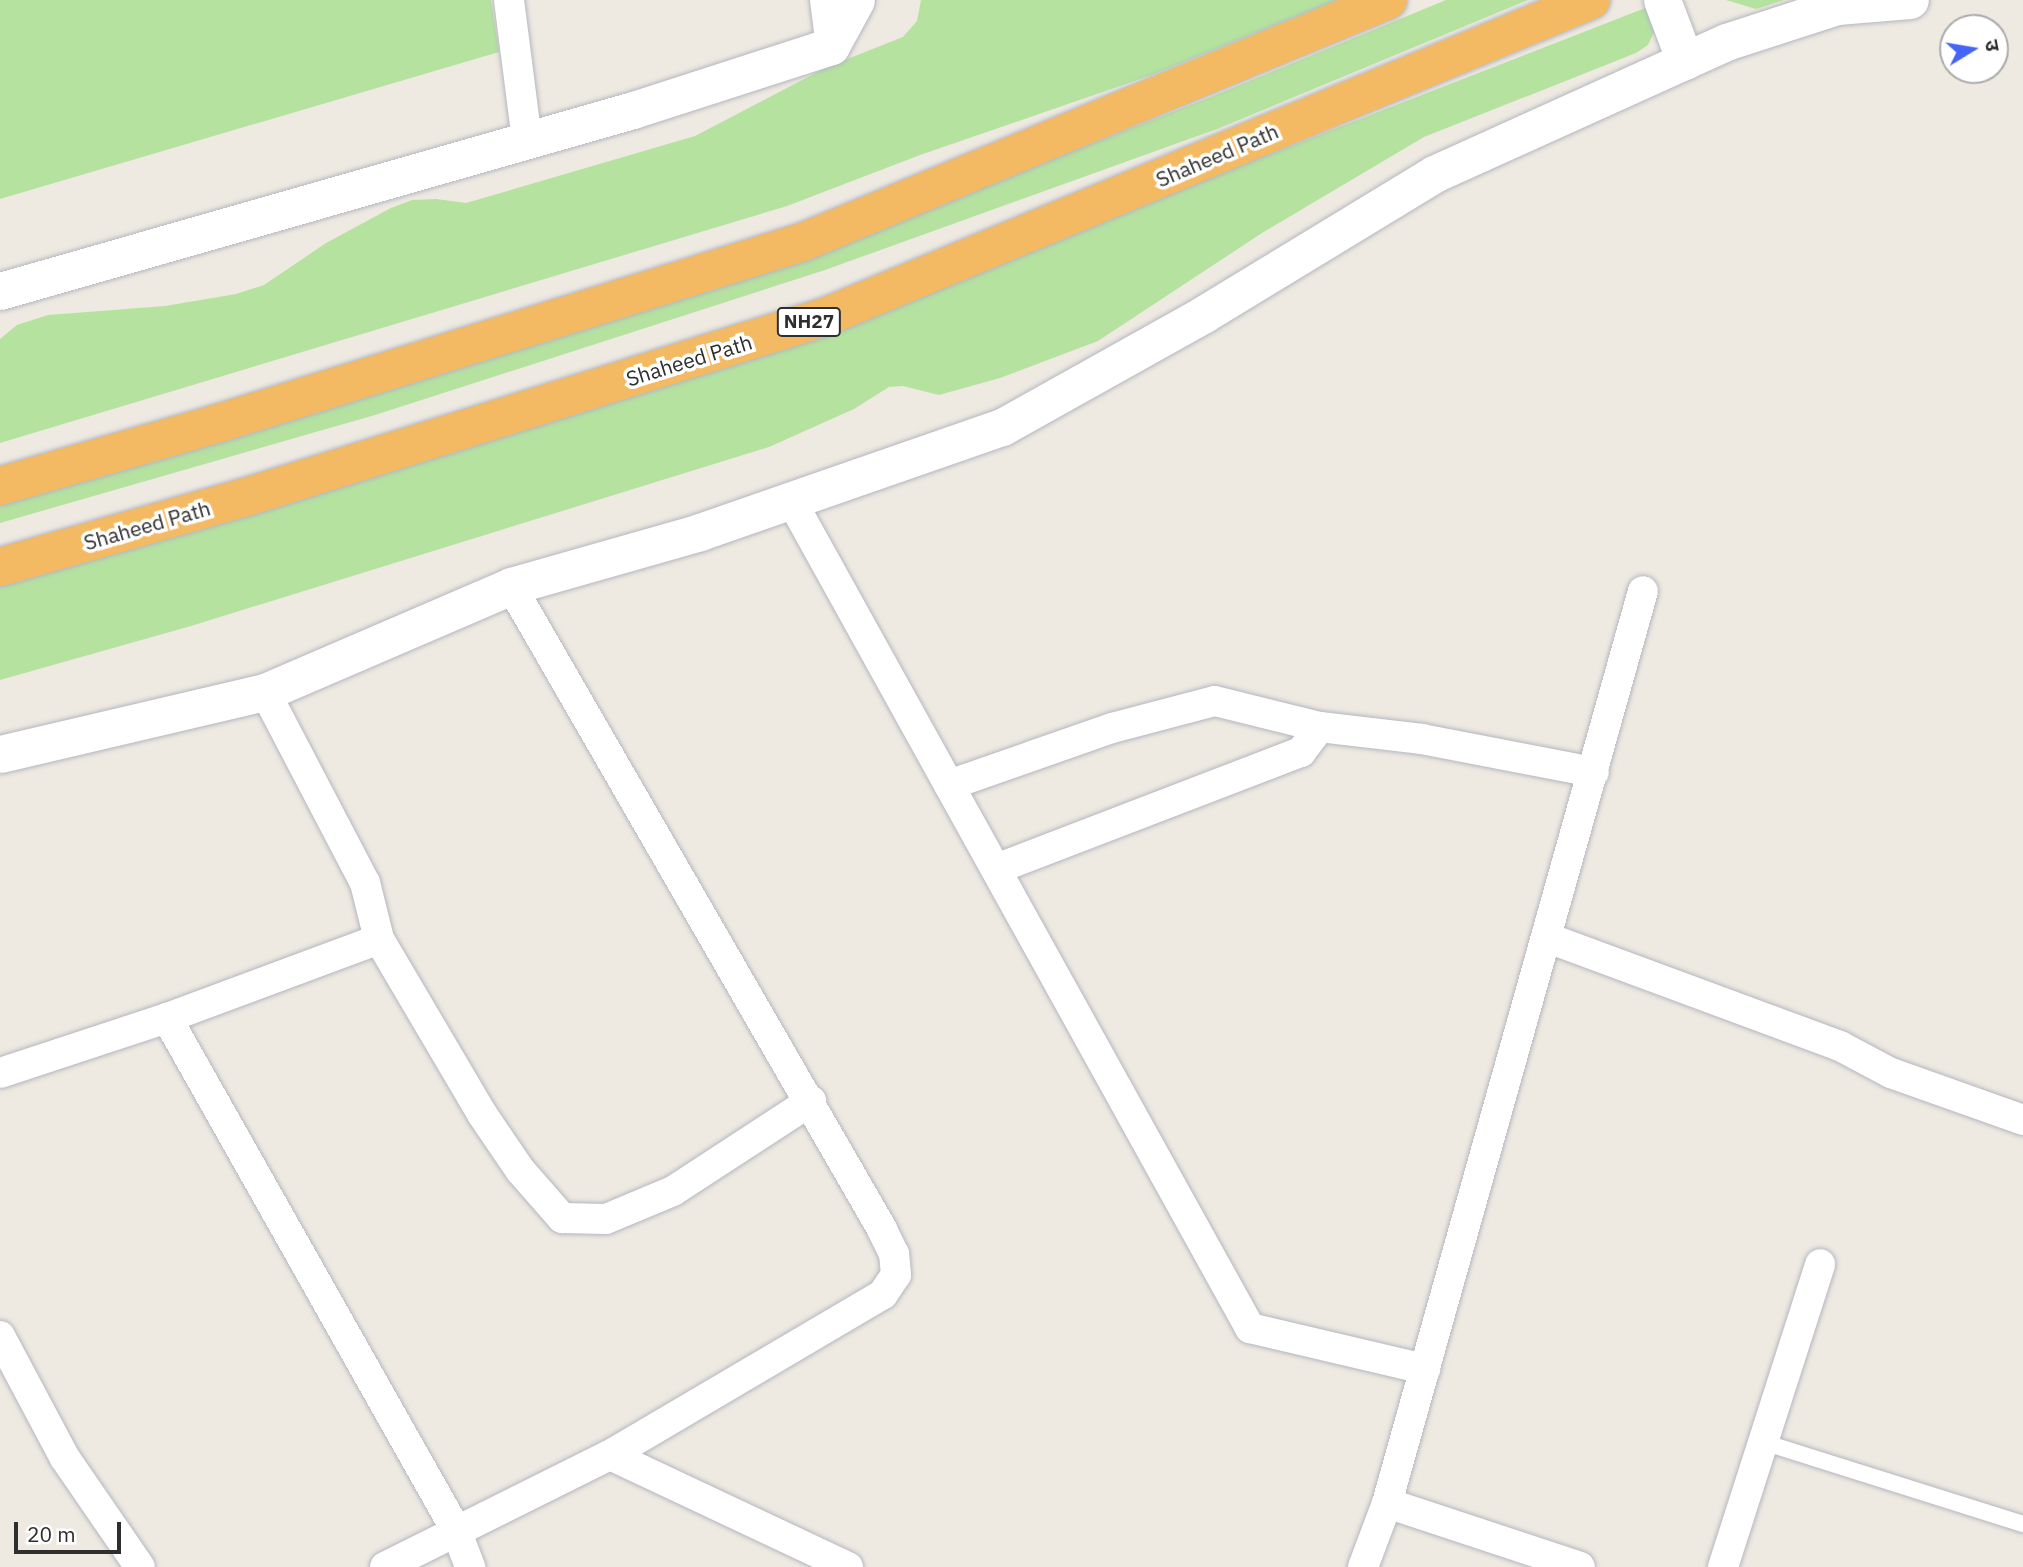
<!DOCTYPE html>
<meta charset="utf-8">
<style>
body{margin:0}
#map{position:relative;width:2023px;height:1567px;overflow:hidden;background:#eee9e1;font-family:"IBM Plex Sans","Noto Sans Devanagari",sans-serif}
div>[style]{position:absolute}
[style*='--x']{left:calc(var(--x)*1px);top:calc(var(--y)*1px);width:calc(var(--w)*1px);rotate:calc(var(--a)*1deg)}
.green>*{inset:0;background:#b5e39f}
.roads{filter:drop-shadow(0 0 2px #b4b7c0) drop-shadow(0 0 2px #b4b7c0)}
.service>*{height:16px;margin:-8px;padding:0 8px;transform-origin:8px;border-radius:8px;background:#fff}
.minor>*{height:30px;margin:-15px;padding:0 15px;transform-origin:15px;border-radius:15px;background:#fff}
.tertiary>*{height:37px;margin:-18.5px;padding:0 18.5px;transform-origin:18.5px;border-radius:18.5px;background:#fff}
.trunk>*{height:38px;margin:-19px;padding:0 19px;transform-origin:19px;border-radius:19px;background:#f4ba63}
span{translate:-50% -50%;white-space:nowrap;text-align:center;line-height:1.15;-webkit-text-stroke:7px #fff;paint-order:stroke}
.shield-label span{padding:2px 5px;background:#fff;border:2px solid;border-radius:5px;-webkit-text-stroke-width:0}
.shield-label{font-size:19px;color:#2e2e2e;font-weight:700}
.street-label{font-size:21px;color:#2e2e2e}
.north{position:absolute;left:1939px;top:14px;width:70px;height:70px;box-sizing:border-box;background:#fff;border:2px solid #ababab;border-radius:50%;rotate:79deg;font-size:19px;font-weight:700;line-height:28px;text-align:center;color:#2e2e2e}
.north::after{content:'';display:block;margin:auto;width:24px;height:32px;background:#4665f6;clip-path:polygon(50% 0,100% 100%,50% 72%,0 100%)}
.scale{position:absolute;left:14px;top:1522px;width:107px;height:32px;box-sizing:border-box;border:4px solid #2e2e2e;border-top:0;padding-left:9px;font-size:21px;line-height:24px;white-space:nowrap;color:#2e2e2e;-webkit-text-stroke:5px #fff;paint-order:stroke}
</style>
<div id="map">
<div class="green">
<i style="clip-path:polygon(0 0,491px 0,499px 52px,0 199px)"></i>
<i style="clip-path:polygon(921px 0,1338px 0,1152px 75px,920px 155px,787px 206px,0 443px,0 339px,17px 325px,48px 315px,165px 306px,236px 294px,264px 285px,326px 243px,391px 208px,412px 200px,436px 199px,466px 203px,695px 136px,827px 67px,903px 37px,917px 21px)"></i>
<i style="clip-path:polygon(1446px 0,1528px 0,1217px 129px,825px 270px,375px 415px,0 523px,0 496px,1008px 176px,1208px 98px)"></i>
<i style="clip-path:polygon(1726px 0,1784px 0,1756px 9px)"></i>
<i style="clip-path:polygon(1658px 3px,1655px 30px,1648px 45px,1636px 53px,1424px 137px,1262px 233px,1098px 341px,1000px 378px,939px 395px,903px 386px,889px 387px,854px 409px,769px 447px,191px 626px,0 680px,0 572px,1211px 177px)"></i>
</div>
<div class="roads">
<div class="service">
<i style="--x:1763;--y:1442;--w:273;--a:17.5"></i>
</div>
<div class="minor">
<i style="--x:509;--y:0;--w:141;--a:82.7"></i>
<i style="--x:825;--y:0;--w:46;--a:82.6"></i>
<i style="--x:791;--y:500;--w:947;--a:61"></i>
<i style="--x:1250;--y:1328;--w:180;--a:13.2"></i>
<i style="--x:949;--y:785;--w:173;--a:-19.3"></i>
<i style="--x:1112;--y:728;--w:106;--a:-14.7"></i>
<i style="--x:1215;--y:701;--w:108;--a:13.9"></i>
<i style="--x:1320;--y:727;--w:103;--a:6.7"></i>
<i style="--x:1422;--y:739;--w:175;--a:10.9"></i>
<i style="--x:996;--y:869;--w:327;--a:-21"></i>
<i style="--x:1301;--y:752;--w:31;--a:-53"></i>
<i style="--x:1548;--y:938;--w:311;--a:20.3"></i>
<i style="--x:1840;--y:1046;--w:58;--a:27.9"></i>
<i style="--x:1891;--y:1073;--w:140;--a:19.6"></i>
<i style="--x:379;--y:939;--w:203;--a:59.5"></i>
<i style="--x:482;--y:1114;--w:68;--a:55.8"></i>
<i style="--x:520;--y:1170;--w:64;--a:48.8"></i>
<i style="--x:562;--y:1218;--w:44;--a:1.3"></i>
<i style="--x:606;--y:1219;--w:73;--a:-22.7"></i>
<i style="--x:673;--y:1191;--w:165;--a:-33.1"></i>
<i style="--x:167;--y:1018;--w:588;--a:60.56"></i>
<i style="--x:456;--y:1530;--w:40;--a:69"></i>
<i style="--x:0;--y:1073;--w:176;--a:-18.2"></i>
<i style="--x:167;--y:1018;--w:226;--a:-20.4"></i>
<i style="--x:379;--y:939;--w:58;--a:-104"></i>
<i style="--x:365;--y:883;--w:216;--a:-117.6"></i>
<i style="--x:0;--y:1336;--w:138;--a:62"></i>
<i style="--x:65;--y:1458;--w:132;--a:55.5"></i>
<i style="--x:610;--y:1455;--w:263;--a:25.2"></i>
<i style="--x:1387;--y:1503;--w:203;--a:18.3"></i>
<i style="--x:385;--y:1567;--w:251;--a:-26.5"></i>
<i style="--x:610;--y:1455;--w:317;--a:-30.5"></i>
<i style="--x:883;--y:1294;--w:23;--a:-56"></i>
<i style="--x:896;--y:1275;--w:21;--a:-95"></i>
<i style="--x:894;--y:1254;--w:28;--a:-116"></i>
<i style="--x:882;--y:1229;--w:742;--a:-119.98"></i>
<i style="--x:1363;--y:1567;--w:68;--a:-69.4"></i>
<i style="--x:1387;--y:1503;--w:947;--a:-74.32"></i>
<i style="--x:1723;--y:1567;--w:318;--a:-72.2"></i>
</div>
<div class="tertiary">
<i style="--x:1662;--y:0;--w:65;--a:69.3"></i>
<i style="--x:0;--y:291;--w:658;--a:-15.96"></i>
<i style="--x:633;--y:110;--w:208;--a:-17.9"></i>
<i style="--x:831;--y:46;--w:52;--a:-61.5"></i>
<i style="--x:0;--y:754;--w:272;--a:-13.2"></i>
<i style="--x:265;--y:692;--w:268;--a:-23.3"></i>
<i style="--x:511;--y:586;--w:197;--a:-15.9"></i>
<i style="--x:700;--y:532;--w:320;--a:-19.2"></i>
<i style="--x:1002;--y:427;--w:231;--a:-29.2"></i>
<i style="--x:1204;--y:314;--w:269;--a:-31.3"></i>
<i style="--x:1434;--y:174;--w:320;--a:-24.3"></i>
<i style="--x:1726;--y:42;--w:117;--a:-18"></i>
<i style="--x:1837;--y:6;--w:73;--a:-4.7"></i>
</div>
<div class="trunk">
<i style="--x:0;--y:486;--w:222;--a:-16"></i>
<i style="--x:213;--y:425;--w:618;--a:-17.23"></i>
<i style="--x:803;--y:242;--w:633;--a:-22.47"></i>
<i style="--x:0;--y:567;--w:253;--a:-15.9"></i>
<i style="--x:243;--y:498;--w:609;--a:-17.28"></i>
<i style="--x:825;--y:317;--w:829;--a:-22.48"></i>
</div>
</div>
<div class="shield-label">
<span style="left:809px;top:322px">NH27</span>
</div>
<div class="street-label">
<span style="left:1217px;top:155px;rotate:-23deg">Shaheed Path</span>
<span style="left:689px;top:360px;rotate:-17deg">Shaheed Path</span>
<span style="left:147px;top:525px;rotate:-16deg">Shaheed Path</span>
</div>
<div class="north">उ</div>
<div class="scale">20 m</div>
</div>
